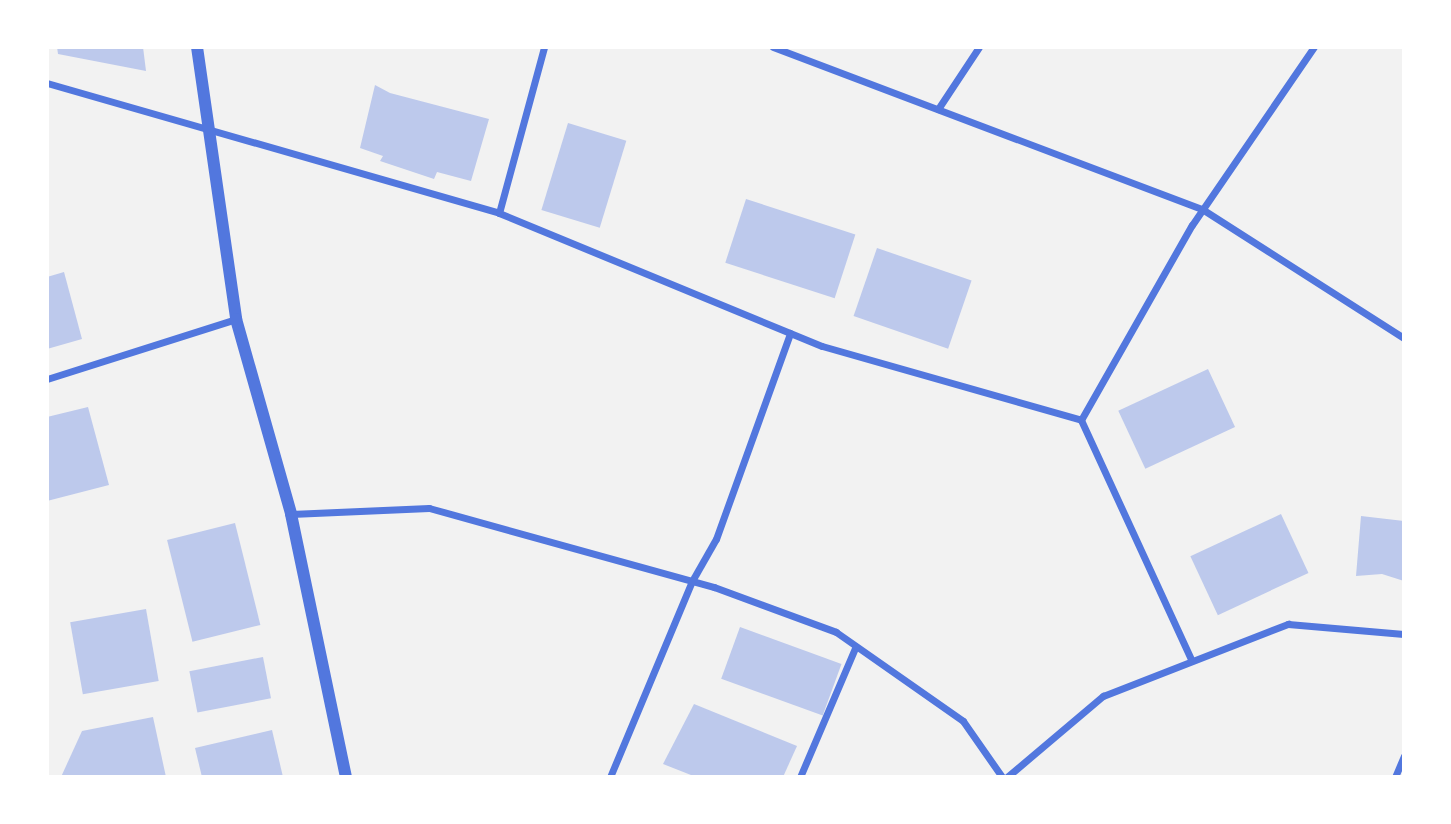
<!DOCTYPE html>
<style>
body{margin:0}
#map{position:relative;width:1451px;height:824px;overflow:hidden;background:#f2f2f2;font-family:"Golos Text",sans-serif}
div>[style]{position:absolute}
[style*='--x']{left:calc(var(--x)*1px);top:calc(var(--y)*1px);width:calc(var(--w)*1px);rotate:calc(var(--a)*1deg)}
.building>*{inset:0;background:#bdc9ec;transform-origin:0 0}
.minor>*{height:7px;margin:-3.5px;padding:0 3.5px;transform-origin:3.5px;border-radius:3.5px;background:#5277de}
.tertiary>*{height:12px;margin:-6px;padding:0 6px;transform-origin:6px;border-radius:6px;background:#5277de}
span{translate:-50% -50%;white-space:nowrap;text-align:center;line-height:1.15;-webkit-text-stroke:5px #fff;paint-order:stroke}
.frame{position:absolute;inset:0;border:49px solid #fff;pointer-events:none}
</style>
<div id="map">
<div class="building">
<i style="clip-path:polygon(57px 47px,143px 47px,146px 71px,58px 54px)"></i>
<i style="clip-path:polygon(375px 85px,390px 93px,489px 119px,471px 181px,437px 172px,434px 179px,380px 161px,383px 156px,360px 148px)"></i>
<i style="left:568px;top:123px;width:61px;height:91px;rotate:17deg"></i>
<i style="left:746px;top:199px;width:115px;height:67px;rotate:18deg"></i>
<i style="left:877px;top:248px;width:100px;height:72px;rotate:19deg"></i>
<i style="clip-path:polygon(64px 272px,82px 339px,47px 349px,47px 277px)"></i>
<i style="left:1208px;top:369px;width:64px;height:99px;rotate:65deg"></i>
<i style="clip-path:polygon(88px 407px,109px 485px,47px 501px,47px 417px)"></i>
<i style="left:1281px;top:514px;width:65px;height:100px;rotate:65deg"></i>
<i style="clip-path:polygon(1361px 516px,1404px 521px,1404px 581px,1382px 574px,1356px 576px)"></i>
<i style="left:235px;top:523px;width:105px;height:70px;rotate:76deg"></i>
<i style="left:146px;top:609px;width:73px;height:77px;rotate:80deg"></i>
<i style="left:740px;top:627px;width:108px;height:55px;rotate:20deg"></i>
<i style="left:263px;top:657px;width:42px;height:75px;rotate:79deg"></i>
<i style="clip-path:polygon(694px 704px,797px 746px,783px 777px,696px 777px,663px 764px)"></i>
<i style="clip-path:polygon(153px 717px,166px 777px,61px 777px,82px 731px)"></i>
<i style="clip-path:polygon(272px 730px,283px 777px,202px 777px,195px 748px)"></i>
</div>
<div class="minor">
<i style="--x:773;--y:47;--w:459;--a:20.7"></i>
<i style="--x:1202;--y:209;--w:240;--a:32.6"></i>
<i style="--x:47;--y:83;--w:470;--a:16"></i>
<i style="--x:499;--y:213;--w:349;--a:22.4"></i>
<i style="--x:822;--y:346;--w:269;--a:15.9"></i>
<i style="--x:1081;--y:420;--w:265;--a:65.3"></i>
<i style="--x:938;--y:109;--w:74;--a:-56.5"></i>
<i style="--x:499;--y:213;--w:172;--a:-74.8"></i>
<i style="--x:47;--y:379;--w:198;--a:-17.6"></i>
<i style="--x:1081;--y:420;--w:224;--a:-60.4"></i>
<i style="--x:1192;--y:225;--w:216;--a:-55.6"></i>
<i style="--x:291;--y:514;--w:138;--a:-2.5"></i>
<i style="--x:429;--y:508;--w:296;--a:15.5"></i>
<i style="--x:714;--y:587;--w:130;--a:20.2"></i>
<i style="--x:836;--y:632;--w:155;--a:35"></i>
<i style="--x:963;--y:721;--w:68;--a:55.1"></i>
<i style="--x:610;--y:777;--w:212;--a:-67.3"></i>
<i style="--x:692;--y:581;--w:48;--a:-60.3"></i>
<i style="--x:716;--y:539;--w:219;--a:-70.2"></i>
<i style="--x:800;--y:777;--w:142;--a:-66.9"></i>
<i style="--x:1007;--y:777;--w:126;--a:-40.2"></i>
<i style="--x:1103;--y:696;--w:199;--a:-21.3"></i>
<i style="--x:1288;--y:624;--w:116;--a:4.9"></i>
<i style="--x:1395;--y:777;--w:23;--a:-67"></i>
</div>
<div class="tertiary">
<i style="--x:197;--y:47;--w:275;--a:81.8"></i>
<i style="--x:236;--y:319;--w:203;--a:74.2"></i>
<i style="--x:291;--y:514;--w:269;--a:78.2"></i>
</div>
<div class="frame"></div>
</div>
